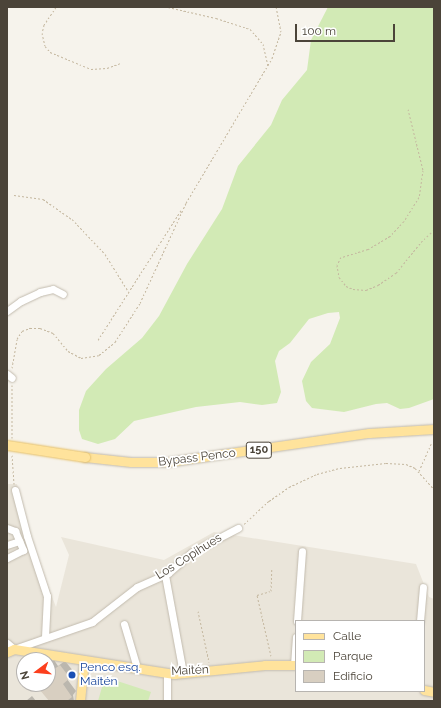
<!DOCTYPE html>
<meta charset="utf-8">
<style>
body{margin:0}
#map{position:relative;width:441px;height:708px;overflow:hidden;background:#f6f3ec;font-family:Raleway,sans-serif}
div>[style]{position:absolute}
[style*='--x']{left:calc(var(--x)*1px);top:calc(var(--y)*1px);width:calc(var(--w)*1px);rotate:calc(var(--a)*1deg)}
.residential>*{inset:0;background:#eae5da}
.green>*{inset:0;background:#d2eab5}
.shadow>*{inset:0;background:#0003}
.building>*{inset:0;background:#d8cfc1}
.path>*{height:1px;margin-top:-0.5px;transform-origin:0;background:repeating-linear-gradient(90deg,#c4b79f 0 2px,transparent 0 4px)}
.roads{filter:drop-shadow(0 0 1px #c2bbae) drop-shadow(0 0 1px #c2bbae)}
.minor>*{height:7px;margin:-3.5px;padding:0 3.5px;transform-origin:3.5px;border-radius:3.5px;background:#fff}
.major>*{height:9px;margin:-4.5px;padding:0 4.5px;transform-origin:4.5px;border-radius:4.5px;background:#ffe39c}
.bridges{filter:drop-shadow(0 0 1px #e6c16a) drop-shadow(0 0 1px #e6c16a)}
.major-bridge>*{height:9px;margin:-4.5px;padding:0 4.5px;transform-origin:4.5px;border-radius:4.5px;background:#ffe39c}
.dots>*{width:11px;height:11px;translate:-50% -50%;box-sizing:border-box;border:2px solid #fff;border-radius:50%}
span{translate:-50% -50%;white-space:nowrap;text-align:center;line-height:1.15;-webkit-text-stroke:3.5px #fff;paint-order:stroke}
.shield-label span{padding:1px 3px;background:#fff;border:1px solid;border-radius:3px;-webkit-text-stroke-width:0}
.shield-label{font-size:11px;color:#4b4439;font-weight:700}
.street-label{font-size:12px;color:#4b4439}
.transit-label{font-size:12px;color:#164399}
.left{translate:0 -50%;text-align:left}
.frame{position:absolute;inset:0;border:8px solid #4b4439;pointer-events:none}
.legend{position:absolute;left:295px;top:620px;width:130px;height:72px;box-sizing:border-box;background:#fff;border:1px solid #b7b4b0;margin:0;padding:5px 7px;list-style:none;font-size:12px;color:#4b4439}
.legend li{display:flex;align-items:center;gap:8px;height:20px}
.legend b{width:20px;border:1px solid #b7b4b0}
.north{position:absolute;left:16px;top:652px;width:40px;height:40px;box-sizing:border-box;background:#fff;border:1px solid #b7b4b0;border-radius:50%;rotate:254deg;font-size:11px;font-weight:700;line-height:16px;text-align:center;color:#4b4439}
.north::after{content:'';display:block;margin:auto;width:14px;height:18px;background:#fc3f1d;clip-path:polygon(50% 0,100% 100%,50% 72%,0 100%)}
.scale{position:absolute;left:295px;top:24px;width:100px;height:18px;box-sizing:border-box;border:2px solid #4b4439;border-top:0;padding-left:5px;font-size:12px;line-height:14px;white-space:nowrap;color:#4b4439;-webkit-text-stroke:3px #fff;paint-order:stroke}
</style>
<div id="map">
<div class="residential">
<i style="clip-path:polygon(evenodd,7px 484px,17px 484px,33px 548px,56px 607px,69px 555px,61px 537px,164px 560px,214px 532px,416px 564px,429px 597px,434px 599px,434px 701px,7px 701px,7px 484px,296px 621px,424px 621px,424px 691px,296px 691px,296px 621px,7px 484px,24px 660px,48px 660px,48px 684px,24px 684px,24px 660px)"></i>
</div>
<div class="green">
<i style="clip-path:polygon(328px 7px,434px 7px,434px 399px,409px 408px,400px 409px,387px 403px,376px 404px,344px 412px,312px 408px,306px 401px,302px 381px,311px 362px,330px 344px,340px 318px,339px 312px,328px 313px,309px 319px,290px 343px,279px 351px,275px 361px,281px 392px,277px 403px,262px 405px,240px 402px,196px 407px,134px 421px,115px 439px,98px 444px,82px 439px,79px 430px,79px 410px,86px 391px,106px 369px,142px 338px,159px 316px,187px 264px,222px 209px,238px 166px,271px 125px,282px 100px,307px 70px,311px 40px)"></i>
<i style="clip-path:polygon(105px 677px,151px 692px,148px 701px,98px 701px)"></i>
</div>
<div class="shadow">
<i style="clip-path:polygon(54px 660px,58px 666px,65px 661px,74px 672px,67px 679px,76px 691px,73px 695px,74px 701px,54px 701px,38px 684px,48px 684px,48px 665px)"></i>
<i style="clip-path:polygon(32px 696px,36px 701px,26px 701px)"></i>
</div>
<div class="building">
<i style="clip-path:polygon(48px 664px,53px 670px,60px 665px,70px 678px,63px 684px,72px 697px,67px 701px,49px 701px,35px 684px,48px 684px)"></i>
</div>
<div class="path">
<i style="--x:56;--y:7;--w:22;--a:124"></i>
<i style="--x:44;--y:25;--w:8;--a:104"></i>
<i style="--x:42;--y:33;--w:13;--a:77"></i>
<i style="--x:45;--y:46;--w:8;--a:50"></i>
<i style="--x:50;--y:52;--w:44;--a:22.5"></i>
<i style="--x:91;--y:69;--w:16;--a:-4"></i>
<i style="--x:107;--y:68;--w:15;--a:-20"></i>
<i style="--x:168;--y:7;--w:49;--a:12.9"></i>
<i style="--x:216;--y:18;--w:36;--a:18"></i>
<i style="--x:250;--y:29;--w:20;--a:49"></i>
<i style="--x:263;--y:44;--w:22;--a:77"></i>
<i style="--x:408;--y:109;--w:63;--a:76.2"></i>
<i style="--x:423;--y:170;--w:27;--a:98"></i>
<i style="--x:419;--y:197;--w:28;--a:122"></i>
<i style="--x:404;--y:221;--w:21;--a:133"></i>
<i style="--x:390;--y:236;--w:26;--a:149"></i>
<i style="--x:368;--y:249;--w:28;--a:163"></i>
<i style="--x:341;--y:257;--w:9;--a:117"></i>
<i style="--x:337;--y:265;--w:12;--a:81"></i>
<i style="--x:339;--y:277;--w:11;--a:52"></i>
<i style="--x:346;--y:286;--w:8;--a:23"></i>
<i style="--x:353;--y:289;--w:13;--a:4"></i>
<i style="--x:366;--y:290;--w:13;--a:-23"></i>
<i style="--x:378;--y:285;--w:22;--a:-34"></i>
<i style="--x:396;--y:273;--w:40;--a:-51"></i>
<i style="--x:421;--y:242;--w:18;--a:-43"></i>
<i style="--x:14;--y:195;--w:29;--a:8"></i>
<i style="--x:43;--y:199;--w:35;--a:35"></i>
<i style="--x:72;--y:219;--w:48;--a:46.7"></i>
<i style="--x:105;--y:254;--w:44;--a:58.1"></i>
<i style="--x:98;--y:340;--w:154;--a:-57.4"></i>
<i style="--x:12;--y:368;--w:29;--a:-80"></i>
<i style="--x:17;--y:339;--w:9;--a:-58"></i>
<i style="--x:22;--y:331;--w:9;--a:-21"></i>
<i style="--x:30;--y:328;--w:10;--a:0"></i>
<i style="--x:40;--y:328;--w:14;--a:21"></i>
<i style="--x:53;--y:333;--w:23;--a:50"></i>
<i style="--x:68;--y:351;--w:15;--a:28"></i>
<i style="--x:81;--y:358;--w:18;--a:-9"></i>
<i style="--x:99;--y:355;--w:21;--a:-39"></i>
<i style="--x:115;--y:342;--w:46;--a:-57.3"></i>
<i style="--x:140;--y:303;--w:110;--a:-65.3"></i>
<i style="--x:186;--y:203;--w:169;--a:-59.3"></i>
<i style="--x:272;--y:58;--w:28;--a:-71"></i>
<i style="--x:281;--y:32;--w:25;--a:-101"></i>
<i style="--x:12;--y:385;--w:53;--a:90"></i>
<i style="--x:12;--y:455;--w:29;--a:86"></i>
<i style="--x:419;--y:471;--w:30;--a:-66"></i>
<i style="--x:244;--y:524;--w:34;--a:-43"></i>
<i style="--x:269;--y:501;--w:24;--a:-35"></i>
<i style="--x:289;--y:487;--w:31;--a:-25"></i>
<i style="--x:317;--y:474;--w:24;--a:-15"></i>
<i style="--x:340;--y:468;--w:46;--a:-6.2"></i>
<i style="--x:386;--y:463;--w:20;--a:3"></i>
<i style="--x:406;--y:464;--w:10;--a:24"></i>
<i style="--x:415;--y:468;--w:28;--a:48"></i>
<i style="--x:198;--y:611;--w:52;--a:77.8"></i>
<i style="--x:271;--y:656;--w:63;--a:-102.9"></i>
<i style="--x:257;--y:595;--w:15;--a:-16"></i>
<i style="--x:271;--y:591;--w:23;--a:-88"></i>
</div>
<div class="roads">
<div class="minor">
<i style="--x:7;--y:311;--w:17;--a:-36"></i>
<i style="--x:21;--y:301;--w:21;--a:-25"></i>
<i style="--x:40;--y:292;--w:13;--a:-13"></i>
<i style="--x:53;--y:289;--w:11;--a:27"></i>
<i style="--x:7;--y:374;--w:6;--a:39"></i>
<i style="--x:15;--y:490;--w:48;--a:75.4"></i>
<i style="--x:27;--y:536;--w:63;--a:71.6"></i>
<i style="--x:47;--y:596;--w:41;--a:92.8"></i>
<i style="--x:7;--y:528;--w:9;--a:21"></i>
<i style="--x:15;--y:531;--w:21;--a:67"></i>
<i style="--x:23;--y:550;--w:18;--a:153"></i>
<i style="--x:7;--y:545;--w:13;--a:-18"></i>
<i style="--x:165;--y:575;--w:100;--a:79.6"></i>
<i style="--x:297;--y:621;--w:70;--a:-85.9"></i>
<i style="--x:420;--y:621;--w:34;--a:-85"></i>
<i style="--x:124;--y:624;--w:46;--a:73.5"></i>
<i style="--x:7;--y:643;--w:9;--a:41"></i>
<i style="--x:14;--y:649;--w:83;--a:-19.1"></i>
<i style="--x:92;--y:622;--w:57;--a:-37.9"></i>
<i style="--x:137;--y:587;--w:34;--a:-24"></i>
<i style="--x:168;--y:573;--w:32;--a:-41"></i>
<i style="--x:192;--y:552;--w:52;--a:-27.6"></i>
<i style="--x:294;--y:665;--w:28;--a:-86"></i>
<i style="--x:167;--y:673;--w:28;--a:90"></i>
</div>
<div class="major">
<i style="--x:85;--y:457;--w:46;--a:6.2"></i>
<i style="--x:131;--y:462;--w:36;--a:0"></i>
<i style="--x:167;--y:462;--w:204;--a:-8.2"></i>
<i style="--x:369;--y:433;--w:65;--a:-3.5"></i>
<i style="--x:7;--y:652;--w:8;--a:-23"></i>
<i style="--x:14;--y:649;--w:162;--a:8.9"></i>
<i style="--x:174;--y:674;--w:91;--a:-5.6"></i>
<i style="--x:265;--y:665;--w:31;--a:0"></i>
<i style="--x:424;--y:690;--w:10;--a:11"></i>
<i style="--x:80;--y:701;--w:41;--a:-84.4"></i>
</div>
</div>
<div class="bridges">
<div class="major-bridge">
<i style="--x:7;--y:445;--w:79;--a:8.7"></i>
</div>
</div>
<div class="dots">
<i style="left:72px;top:675px;background:#1a4fb4"></i>
</div>
<div class="shield-label">
<span style="left:259px;top:450px">150</span>
</div>
<div class="street-label">
<span style="left:197px;top:458px;rotate:-7deg">Bypass Penco</span>
<span style="left:189px;top:557px;rotate:-32deg">Los Copihues</span>
<span style="left:190px;top:671px;rotate:-3deg">Maitén</span>
</div>
<div class="transit-label">
<span class="left" style="left:80px;top:675px">Penco esq.<br>Maitén</span>
</div>
<div class="frame"></div>
<ul class="legend">
<li><b style="height:5px;background:#ffe39c"></b>Calle</li>
<li><b style="height:11px;background:#d2eab5"></b>Parque</li>
<li><b style="height:11px;background:#d8cfc1"></b>Edificio</li>
</ul>
<div class="north">N</div>
<div class="scale">100 m</div>
</div>
